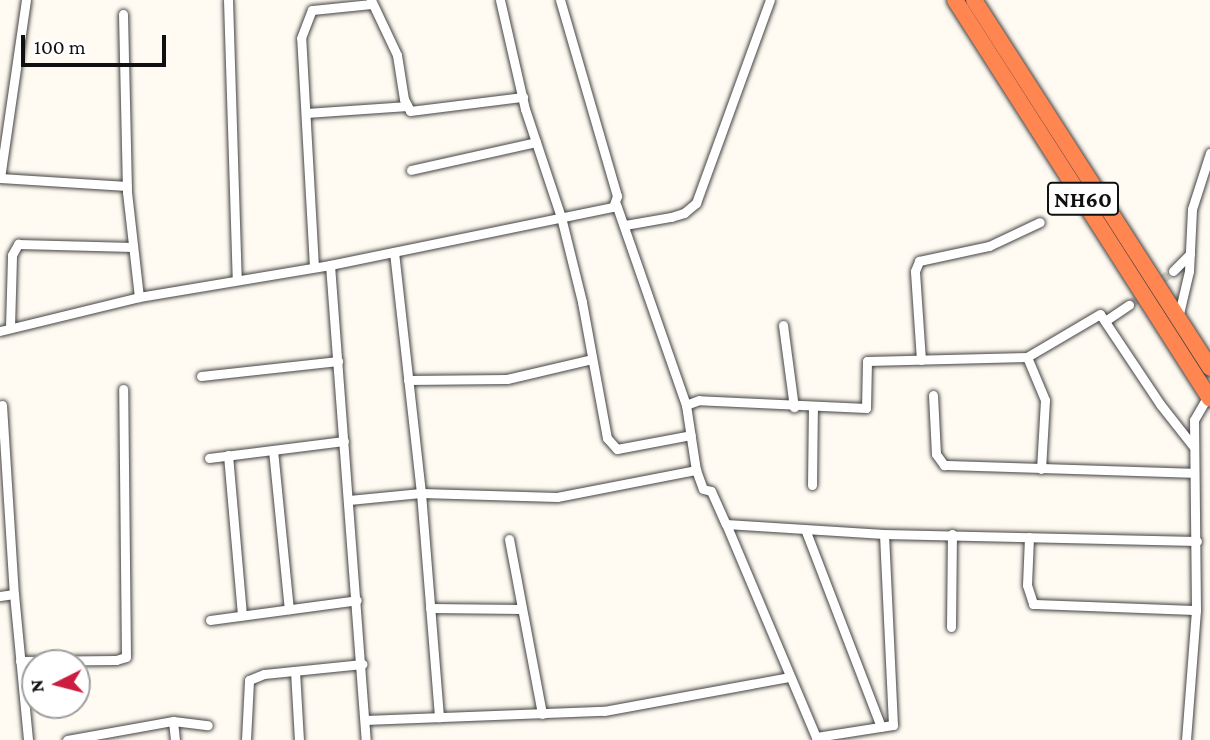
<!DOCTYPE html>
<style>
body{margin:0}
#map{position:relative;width:1210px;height:740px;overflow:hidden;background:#fffbf2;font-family:"Crimson Pro",serif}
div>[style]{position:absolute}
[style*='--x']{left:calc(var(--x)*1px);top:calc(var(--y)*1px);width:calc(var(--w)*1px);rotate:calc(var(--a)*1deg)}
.street-tunnel>*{height:9px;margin-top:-4.5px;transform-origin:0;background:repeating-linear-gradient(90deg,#dbd8d0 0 9px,transparent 0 13.5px)}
.roads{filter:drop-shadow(0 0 2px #434343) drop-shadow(0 0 2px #434343)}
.street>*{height:9px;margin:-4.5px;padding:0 4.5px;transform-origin:4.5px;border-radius:4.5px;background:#fff}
.highway>*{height:16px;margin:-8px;padding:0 8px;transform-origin:8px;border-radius:8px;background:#ff8651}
span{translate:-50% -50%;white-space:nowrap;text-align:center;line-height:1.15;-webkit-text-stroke:7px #fff;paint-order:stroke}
.shield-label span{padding:2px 5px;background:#fff;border:2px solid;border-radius:5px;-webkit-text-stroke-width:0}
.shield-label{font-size:23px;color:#101010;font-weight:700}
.north{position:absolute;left:21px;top:649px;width:70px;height:70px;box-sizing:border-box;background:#fff;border:2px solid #9f9f9f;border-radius:50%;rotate:264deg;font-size:19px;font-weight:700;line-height:28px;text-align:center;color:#101010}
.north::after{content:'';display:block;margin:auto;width:24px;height:32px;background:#cc1c3f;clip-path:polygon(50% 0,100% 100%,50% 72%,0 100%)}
.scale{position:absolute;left:21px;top:35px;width:145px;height:32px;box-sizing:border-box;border:4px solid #101010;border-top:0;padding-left:9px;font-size:21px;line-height:24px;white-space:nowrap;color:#101010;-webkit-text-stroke:5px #fff;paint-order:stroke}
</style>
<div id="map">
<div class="street-tunnel">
<i style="--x:1129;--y:305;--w:56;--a:-37.7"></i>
</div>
<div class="roads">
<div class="street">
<i style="--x:228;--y:0;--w:280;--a:88.2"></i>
<i style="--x:371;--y:0;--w:61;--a:64.7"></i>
<i style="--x:397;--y:55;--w:45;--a:81"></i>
<i style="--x:404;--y:99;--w:13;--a:63"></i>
<i style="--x:410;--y:111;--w:114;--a:-7.1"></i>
<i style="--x:500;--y:0;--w:112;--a:77.1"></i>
<i style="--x:525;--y:109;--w:114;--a:71.6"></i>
<i style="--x:561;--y:217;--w:88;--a:76.1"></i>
<i style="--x:582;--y:302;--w:138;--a:79.6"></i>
<i style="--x:607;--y:438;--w:15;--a:48"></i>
<i style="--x:617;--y:449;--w:75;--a:-10.7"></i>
<i style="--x:123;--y:14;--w:178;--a:88.7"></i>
<i style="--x:127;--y:192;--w:106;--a:83.5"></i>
<i style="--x:307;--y:113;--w:100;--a:-4"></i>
<i style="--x:411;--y:170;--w:128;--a:-12.6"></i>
<i style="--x:0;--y:178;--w:180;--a:-81.7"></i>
<i style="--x:0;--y:178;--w:127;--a:3.6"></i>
<i style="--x:616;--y:204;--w:213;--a:70.8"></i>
<i style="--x:625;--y:225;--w:47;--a:-9.9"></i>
<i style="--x:671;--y:217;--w:14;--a:-17"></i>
<i style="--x:684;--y:213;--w:16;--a:-40"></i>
<i style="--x:696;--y:203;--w:216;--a:-70"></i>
<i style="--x:394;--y:252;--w:243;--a:83.6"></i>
<i style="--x:421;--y:493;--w:225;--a:85.4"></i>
<i style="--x:330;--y:265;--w:476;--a:85.7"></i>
<i style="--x:314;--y:267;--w:229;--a:-93.2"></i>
<i style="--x:301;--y:38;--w:30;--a:-69"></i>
<i style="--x:312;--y:10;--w:60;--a:-5.7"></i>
<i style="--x:1173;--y:271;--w:24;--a:-45"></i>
<i style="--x:1178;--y:318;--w:48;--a:-76.8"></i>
<i style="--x:1189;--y:271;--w:62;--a:-87.2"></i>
<i style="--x:1192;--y:209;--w:59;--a:-72.2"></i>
<i style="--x:1105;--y:321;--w:29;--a:-34"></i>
<i style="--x:783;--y:325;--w:83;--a:82.4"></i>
<i style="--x:10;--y:328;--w:73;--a:-88.4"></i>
<i style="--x:12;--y:255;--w:13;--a:-61"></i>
<i style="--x:18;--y:244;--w:115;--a:1.5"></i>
<i style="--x:0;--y:331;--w:143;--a:-13.7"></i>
<i style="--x:139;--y:297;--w:194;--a:-9.5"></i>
<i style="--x:330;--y:265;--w:289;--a:-11.6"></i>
<i style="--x:613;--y:207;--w:12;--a:-70"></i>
<i style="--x:617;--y:196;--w:204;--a:-106.2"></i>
<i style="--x:1027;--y:357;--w:47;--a:67.3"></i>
<i style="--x:1045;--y:400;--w:69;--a:93.3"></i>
<i style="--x:921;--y:360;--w:89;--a:-93.9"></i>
<i style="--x:915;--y:271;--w:11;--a:-68"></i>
<i style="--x:919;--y:261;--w:72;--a:-12.1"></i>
<i style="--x:989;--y:246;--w:56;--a:-25.2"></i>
<i style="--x:201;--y:376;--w:138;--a:-6.2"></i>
<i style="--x:408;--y:380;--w:99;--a:-0.6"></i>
<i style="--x:507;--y:379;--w:87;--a:-13.2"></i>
<i style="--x:933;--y:395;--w:59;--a:87.1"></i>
<i style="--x:936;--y:454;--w:14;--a:54"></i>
<i style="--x:944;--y:465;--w:250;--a:1.8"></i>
<i style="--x:2;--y:405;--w:189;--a:86.4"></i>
<i style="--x:14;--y:594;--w:147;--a:84.5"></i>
<i style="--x:1193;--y:446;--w:53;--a:-128.2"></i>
<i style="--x:1160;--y:404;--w:108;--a:-123.7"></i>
<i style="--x:1100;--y:314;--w:85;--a:149.5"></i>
<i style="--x:1027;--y:357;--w:160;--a:178.6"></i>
<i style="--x:867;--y:361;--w:47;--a:91.2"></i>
<i style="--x:866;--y:408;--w:167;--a:-177.3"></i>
<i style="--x:699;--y:400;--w:14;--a:159"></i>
<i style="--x:686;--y:405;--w:66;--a:81.3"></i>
<i style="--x:696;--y:470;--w:20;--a:70"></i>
<i style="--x:703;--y:489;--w:8;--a:14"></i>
<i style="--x:711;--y:491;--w:36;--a:66"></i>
<i style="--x:726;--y:524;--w:231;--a:67.1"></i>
<i style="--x:816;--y:737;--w:78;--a:-8.9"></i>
<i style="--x:893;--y:725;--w:191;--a:-92.7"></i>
<i style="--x:884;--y:534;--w:313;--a:1.3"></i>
<i style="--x:273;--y:450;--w:160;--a:84.3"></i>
<i style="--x:228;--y:455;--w:161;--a:85"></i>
<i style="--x:209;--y:458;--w:136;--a:-7.2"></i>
<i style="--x:812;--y:485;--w:78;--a:-89.3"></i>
<i style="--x:349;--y:500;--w:72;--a:-5.6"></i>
<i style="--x:421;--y:493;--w:136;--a:1.7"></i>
<i style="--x:557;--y:497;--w:142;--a:-11"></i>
<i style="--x:726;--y:524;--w:158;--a:3.6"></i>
<i style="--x:805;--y:529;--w:212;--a:69"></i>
<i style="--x:1029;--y:537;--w:48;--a:92.4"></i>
<i style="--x:1027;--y:585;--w:20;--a:72"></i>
<i style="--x:1033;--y:604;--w:163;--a:2.1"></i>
<i style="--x:509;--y:539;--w:178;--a:79.3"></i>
<i style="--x:0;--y:596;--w:14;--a:-8"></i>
<i style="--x:430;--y:608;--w:92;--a:0.6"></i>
<i style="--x:210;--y:620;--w:148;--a:-7.7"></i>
<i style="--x:951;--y:627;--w:93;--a:-89.4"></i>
<i style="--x:20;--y:661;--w:96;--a:-0.6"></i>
<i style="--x:116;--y:660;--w:10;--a:-17"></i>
<i style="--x:126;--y:657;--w:268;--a:-90.6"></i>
<i style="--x:295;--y:671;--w:69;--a:86.7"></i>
<i style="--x:365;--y:720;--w:239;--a:-2.2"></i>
<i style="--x:604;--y:711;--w:189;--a:-10.4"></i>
<i style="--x:173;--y:721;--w:19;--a:84"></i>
<i style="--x:67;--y:740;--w:108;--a:-10.2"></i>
<i style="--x:173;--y:721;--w:35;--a:7"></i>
<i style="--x:246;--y:740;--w:60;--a:-87.1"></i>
<i style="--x:249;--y:680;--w:16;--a:-22"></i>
<i style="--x:264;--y:674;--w:99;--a:-5.8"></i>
<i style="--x:1186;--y:740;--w:130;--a:-85.6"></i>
<i style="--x:1196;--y:610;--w:190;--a:-90.6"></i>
<i style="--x:1194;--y:420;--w:30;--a:-60"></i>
</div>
<div class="highway">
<i style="--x:955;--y:0;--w:473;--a:57.4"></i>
<i style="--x:974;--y:0;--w:437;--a:57.3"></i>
</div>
</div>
<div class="shield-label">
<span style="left:1083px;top:199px">NH60</span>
</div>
<div class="north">N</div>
<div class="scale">100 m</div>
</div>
